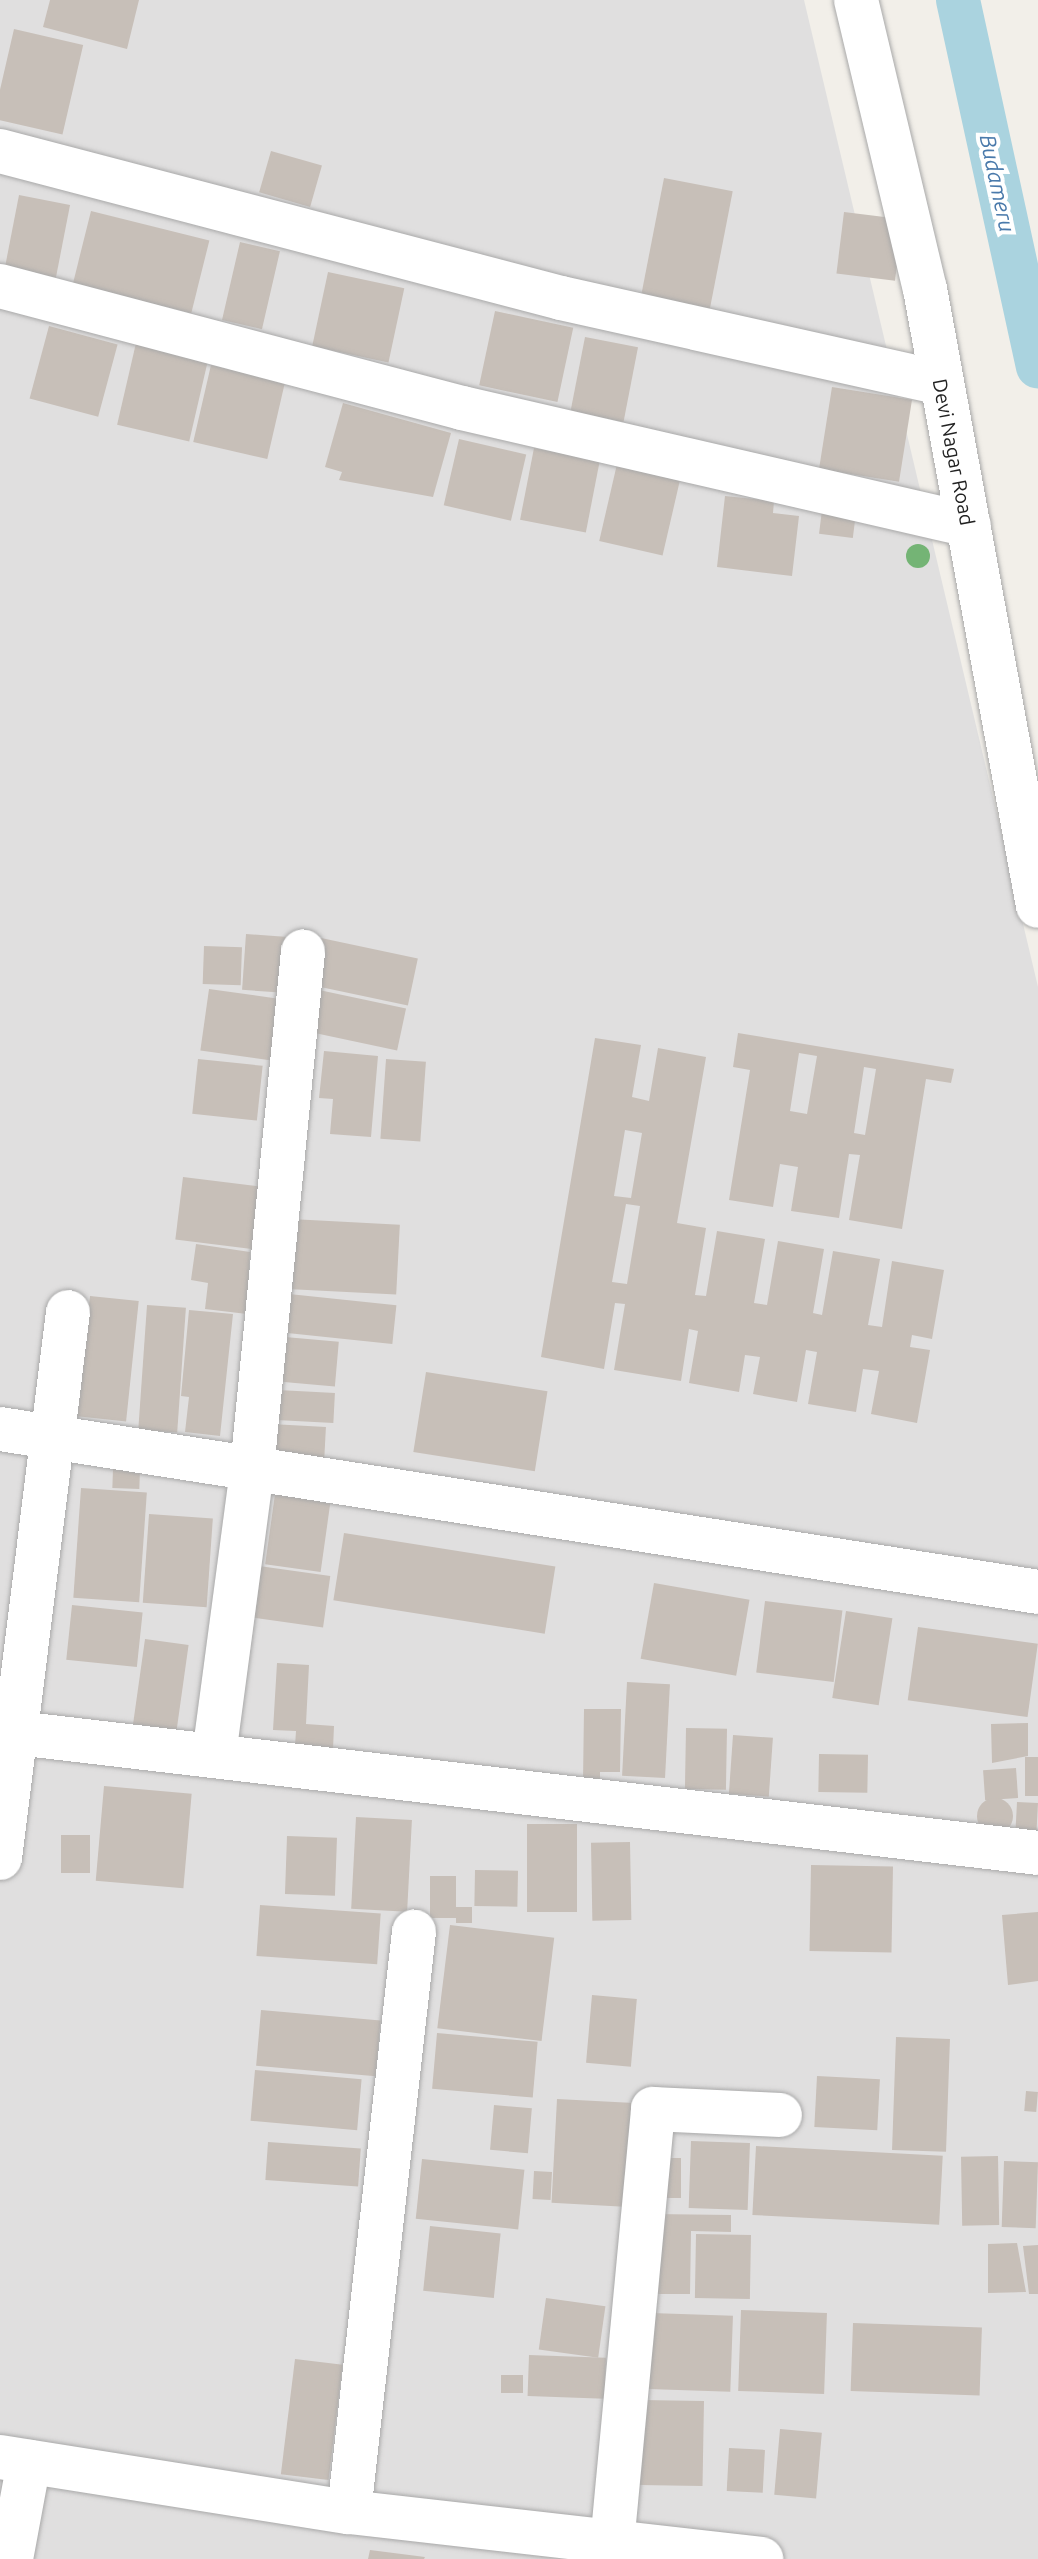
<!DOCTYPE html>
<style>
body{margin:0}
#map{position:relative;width:1038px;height:2559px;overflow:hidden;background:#f2efe9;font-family:Ubuntu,sans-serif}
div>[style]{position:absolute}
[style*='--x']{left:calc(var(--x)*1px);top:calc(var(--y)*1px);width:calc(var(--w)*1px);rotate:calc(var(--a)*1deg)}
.residential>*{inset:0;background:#e0dfdf}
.canal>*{height:44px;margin:-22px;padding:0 22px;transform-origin:22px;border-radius:22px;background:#aad3df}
.building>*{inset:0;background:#c7bfb8;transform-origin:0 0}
.round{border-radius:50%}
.roads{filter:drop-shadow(0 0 2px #a9a9a9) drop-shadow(0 0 2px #a9a9a9)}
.minor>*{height:44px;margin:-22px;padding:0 22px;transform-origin:22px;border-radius:22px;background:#fff}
.trees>*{width:24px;height:24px;margin:-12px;border-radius:50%;background:#74b475}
span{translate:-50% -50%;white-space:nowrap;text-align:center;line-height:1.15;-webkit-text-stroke:8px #fff;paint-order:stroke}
.street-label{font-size:20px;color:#222}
.water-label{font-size:22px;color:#4a7aab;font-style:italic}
</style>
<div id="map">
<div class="residential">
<i style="clip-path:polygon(0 0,804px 0,1038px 987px,1038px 2559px,0 2559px)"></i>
</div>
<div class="canal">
<i style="--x:958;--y:0;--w:375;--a:77.7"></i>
</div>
<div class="building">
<i style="clip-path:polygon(50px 0,139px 0,127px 49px,43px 27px)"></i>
<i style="left:14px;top:29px;width:71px;height:92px;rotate:13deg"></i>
<i style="left:271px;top:151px;width:53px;height:43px;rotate:16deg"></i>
<i style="left:664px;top:178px;width:70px;height:122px;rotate:11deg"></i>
<i style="left:19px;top:195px;width:52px;height:74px;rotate:11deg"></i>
<i style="left:91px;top:211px;width:122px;height:75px;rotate:14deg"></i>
<i style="left:844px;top:212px;width:59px;height:62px;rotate:7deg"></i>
<i style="left:240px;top:242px;width:41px;height:80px;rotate:13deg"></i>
<i style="left:328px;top:272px;width:78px;height:76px;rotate:12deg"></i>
<i style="left:495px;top:311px;width:80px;height:76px;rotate:12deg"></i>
<i style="left:49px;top:326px;width:71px;height:75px;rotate:15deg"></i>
<i style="left:585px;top:337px;width:54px;height:76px;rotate:11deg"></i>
<i style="left:136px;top:343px;width:74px;height:84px;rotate:13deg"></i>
<i style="left:211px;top:365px;width:76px;height:79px;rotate:13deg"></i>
<i style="left:832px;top:387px;width:81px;height:83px;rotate:9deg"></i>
<i style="clip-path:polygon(343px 403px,451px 433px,433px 497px,339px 480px,342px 472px,325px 467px)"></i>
<i style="left:459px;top:439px;width:69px;height:68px;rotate:13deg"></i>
<i style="left:534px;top:448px;width:67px;height:73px;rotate:11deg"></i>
<i style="left:617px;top:464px;width:65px;height:79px;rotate:13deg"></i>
<i style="clip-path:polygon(725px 496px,774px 501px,773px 513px,799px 516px,792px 576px,717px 567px)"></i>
<i style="left:822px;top:510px;width:34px;height:24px;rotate:7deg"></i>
<i style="left:246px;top:934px;width:42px;height:56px;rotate:4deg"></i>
<i style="left:321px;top:938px;width:99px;height:48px;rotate:12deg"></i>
<i style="left:204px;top:946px;width:38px;height:38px;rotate:2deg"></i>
<i style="left:209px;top:989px;width:72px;height:62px;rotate:8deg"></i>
<i style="left:319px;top:990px;width:89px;height:43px;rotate:12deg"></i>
<i style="clip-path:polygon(evenodd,738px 1033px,954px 1069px,951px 1083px,926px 1079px,902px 1229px,849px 1220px,860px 1155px,849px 1154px,839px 1218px,791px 1211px,798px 1167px,780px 1164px,773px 1207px,729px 1200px,750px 1070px,733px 1067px,738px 1033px,799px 1053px,817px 1056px,807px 1114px,790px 1111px,799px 1053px,738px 1033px,864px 1067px,876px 1069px,865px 1135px,854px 1133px,864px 1067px)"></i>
<i style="clip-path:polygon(evenodd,595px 1038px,641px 1045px,632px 1097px,649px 1101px,658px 1048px,706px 1057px,677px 1223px,706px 1228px,695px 1295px,706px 1296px,717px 1231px,765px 1239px,754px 1303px,767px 1305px,778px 1241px,824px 1249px,813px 1313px,822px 1315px,833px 1251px,880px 1259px,868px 1325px,882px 1327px,892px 1261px,944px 1270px,932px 1339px,912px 1335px,910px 1347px,930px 1350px,917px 1423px,871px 1414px,879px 1371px,863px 1369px,856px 1412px,808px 1404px,817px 1352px,806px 1350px,797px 1402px,753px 1394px,760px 1357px,745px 1355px,739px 1392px,689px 1383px,698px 1331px,689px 1329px,681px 1381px,614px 1370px,625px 1304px,615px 1303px,604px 1369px,541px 1357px,595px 1038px,625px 1130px,642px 1133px,631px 1198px,614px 1196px,625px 1130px,595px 1038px,626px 1204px,640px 1206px,627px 1284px,612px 1282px,626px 1204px)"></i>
<i style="clip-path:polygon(324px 1051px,378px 1056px,371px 1137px,330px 1134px,333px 1099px,319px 1098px)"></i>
<i style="left:198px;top:1059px;width:65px;height:55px;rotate:6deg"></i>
<i style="left:386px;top:1059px;width:40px;height:80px;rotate:4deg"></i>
<i style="left:183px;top:1177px;width:77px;height:63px;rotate:7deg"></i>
<i style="left:291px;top:1219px;width:109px;height:70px;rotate:3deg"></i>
<i style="clip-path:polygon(196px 1244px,250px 1252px,247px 1314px,205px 1309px,208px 1283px,191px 1280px)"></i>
<i style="left:289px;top:1294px;width:108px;height:39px;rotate:6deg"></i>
<i style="left:90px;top:1296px;width:49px;height:121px;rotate:6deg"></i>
<i style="left:147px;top:1305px;width:39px;height:125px;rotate:4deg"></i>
<i style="clip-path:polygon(189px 1310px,233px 1314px,220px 1436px,185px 1432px,189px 1397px,181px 1396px)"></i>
<i style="left:285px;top:1337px;width:54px;height:45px;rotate:5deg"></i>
<i style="left:426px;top:1372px;width:123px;height:81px;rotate:9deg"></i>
<i style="left:278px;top:1390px;width:57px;height:30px;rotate:3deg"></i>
<i style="left:271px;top:1424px;width:55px;height:33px;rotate:3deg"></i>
<i style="left:113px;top:1469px;width:27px;height:19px;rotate:2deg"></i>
<i style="left:276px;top:1487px;width:56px;height:78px;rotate:8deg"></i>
<i style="left:81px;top:1488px;width:66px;height:110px;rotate:4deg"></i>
<i style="left:149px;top:1514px;width:64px;height:89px;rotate:4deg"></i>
<i style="left:344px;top:1533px;width:214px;height:68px;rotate:9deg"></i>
<i style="left:259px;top:1566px;width:72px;height:52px;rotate:8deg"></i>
<i style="left:654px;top:1583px;width:97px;height:77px;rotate:10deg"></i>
<i style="left:765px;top:1601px;width:78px;height:72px;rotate:7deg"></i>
<i style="left:72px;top:1605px;width:71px;height:55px;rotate:6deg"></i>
<i style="left:846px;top:1611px;width:47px;height:88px;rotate:9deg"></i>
<i style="left:918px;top:1627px;width:121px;height:74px;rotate:8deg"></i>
<i style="left:145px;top:1639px;width:44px;height:86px;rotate:8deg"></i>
<i style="clip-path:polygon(277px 1663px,309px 1665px,306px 1724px,334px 1726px,333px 1749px,295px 1746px,296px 1731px,273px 1730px)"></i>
<i style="left:627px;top:1682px;width:43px;height:94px;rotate:3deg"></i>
<i style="clip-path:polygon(584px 1709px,621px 1709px,620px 1772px,600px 1772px,600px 1782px,583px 1782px)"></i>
<i style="clip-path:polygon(1028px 1723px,1028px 1756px,992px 1763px,991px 1724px)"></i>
<i style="left:686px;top:1728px;width:41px;height:61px;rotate:1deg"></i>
<i style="left:733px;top:1735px;width:40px;height:59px;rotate:4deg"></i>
<i style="left:819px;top:1754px;width:49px;height:38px;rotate:1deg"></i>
<i style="left:1025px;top:1757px;width:13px;height:39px"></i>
<i style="left:1016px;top:1768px;width:30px;height:33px;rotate:86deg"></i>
<i style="left:104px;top:1786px;width:88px;height:95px;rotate:5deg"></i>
<i class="round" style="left:977px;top:1798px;width:36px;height:36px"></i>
<i style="left:1017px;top:1802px;width:21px;height:32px;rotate:3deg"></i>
<i style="left:356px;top:1817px;width:56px;height:92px;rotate:3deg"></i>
<i style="left:527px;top:1824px;width:50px;height:88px"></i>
<i style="left:61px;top:1835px;width:29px;height:38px"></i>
<i style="left:287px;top:1836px;width:50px;height:58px;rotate:2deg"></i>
<i style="left:630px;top:1842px;width:78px;height:39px;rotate:89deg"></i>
<i style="left:811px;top:1865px;width:82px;height:86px;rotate:1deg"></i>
<i style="left:475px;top:1870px;width:43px;height:36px;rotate:1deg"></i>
<i style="left:430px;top:1876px;width:26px;height:42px"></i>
<i style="left:260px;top:1905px;width:121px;height:51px;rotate:4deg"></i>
<i style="left:456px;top:1907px;width:16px;height:16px"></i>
<i style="clip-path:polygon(1038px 1912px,1038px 1981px,1008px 1985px,1002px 1915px)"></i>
<i style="left:450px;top:1925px;width:105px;height:104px;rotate:7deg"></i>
<i style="left:592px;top:1995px;width:45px;height:68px;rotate:5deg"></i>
<i style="left:261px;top:2010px;width:120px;height:56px;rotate:5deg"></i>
<i style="left:437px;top:2033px;width:101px;height:56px;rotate:5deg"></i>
<i style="left:896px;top:2037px;width:54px;height:113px;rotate:2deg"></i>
<i style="left:255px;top:2070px;width:107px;height:51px;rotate:5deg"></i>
<i style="left:817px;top:2076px;width:63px;height:51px;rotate:3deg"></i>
<i style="left:1026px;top:2091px;width:12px;height:20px;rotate:5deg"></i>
<i style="left:557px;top:2099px;width:77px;height:104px;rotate:3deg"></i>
<i style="left:494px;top:2105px;width:38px;height:45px;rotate:5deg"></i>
<i style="left:691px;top:2141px;width:59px;height:67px;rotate:2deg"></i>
<i style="left:268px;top:2142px;width:93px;height:38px;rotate:4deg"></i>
<i style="left:756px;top:2146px;width:187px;height:69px;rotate:3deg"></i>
<i style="left:998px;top:2156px;width:69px;height:37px;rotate:89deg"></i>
<i style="left:662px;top:2158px;width:19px;height:40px"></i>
<i style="left:422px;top:2159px;width:103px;height:60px;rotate:6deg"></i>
<i style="left:1004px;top:2161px;width:34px;height:66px;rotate:2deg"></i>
<i style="left:534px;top:2171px;width:18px;height:28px;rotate:3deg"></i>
<i style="clip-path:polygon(653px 2214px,731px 2215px,731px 2232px,691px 2231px,690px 2294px,653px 2294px)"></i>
<i style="left:430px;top:2226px;width:71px;height:65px;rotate:6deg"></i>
<i style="left:696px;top:2234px;width:55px;height:64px;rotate:1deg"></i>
<i style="clip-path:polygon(1017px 2243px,1026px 2292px,988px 2293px,988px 2244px)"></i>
<i style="clip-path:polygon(1038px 2245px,1038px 2294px,1029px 2294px,1023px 2246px)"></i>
<i style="left:546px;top:2298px;width:60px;height:52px;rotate:8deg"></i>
<i style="left:741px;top:2310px;width:86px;height:81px;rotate:2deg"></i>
<i style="left:651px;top:2313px;width:82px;height:76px;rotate:2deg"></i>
<i style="left:853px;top:2323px;width:129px;height:68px;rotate:2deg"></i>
<i style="left:529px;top:2355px;width:77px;height:41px;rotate:2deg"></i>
<i style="left:295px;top:2359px;width:48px;height:116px;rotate:7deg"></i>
<i style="left:501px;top:2375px;width:22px;height:18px"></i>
<i style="left:641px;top:2400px;width:63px;height:85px;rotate:1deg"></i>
<i style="left:780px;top:2429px;width:42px;height:66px;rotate:5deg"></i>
<i style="left:729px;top:2448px;width:36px;height:43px;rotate:3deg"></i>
<i style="clip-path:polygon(370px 2550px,425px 2557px,424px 2559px,368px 2559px)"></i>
</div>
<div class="roads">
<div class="minor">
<i style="--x:856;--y:0;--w:297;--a:76.6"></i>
<i style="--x:925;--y:289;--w:627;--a:79.62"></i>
<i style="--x:0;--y:151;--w:580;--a:14.68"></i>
<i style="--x:561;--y:298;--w:389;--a:12.6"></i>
<i style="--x:0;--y:286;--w:478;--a:14.8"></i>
<i style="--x:462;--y:408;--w:520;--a:12.99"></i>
<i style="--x:0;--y:1429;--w:1051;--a:8.92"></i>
<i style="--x:0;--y:1731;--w:1045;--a:6.7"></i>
<i style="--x:214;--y:1755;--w:289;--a:-82.4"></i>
<i style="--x:252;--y:1469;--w:520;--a:-84.37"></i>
<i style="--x:0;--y:1858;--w:550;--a:-82.9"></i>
<i style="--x:0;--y:2457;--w:353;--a:9"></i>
<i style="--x:349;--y:2512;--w:415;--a:6.5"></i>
<i style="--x:349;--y:2512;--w:584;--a:-83.61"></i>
<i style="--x:612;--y:2544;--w:437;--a:-84.6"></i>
<i style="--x:653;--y:2109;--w:127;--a:2.7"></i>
<i style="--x:11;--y:2559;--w:99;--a:-79.5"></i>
</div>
</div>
<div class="trees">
<i style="left:918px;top:556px"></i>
</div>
<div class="street-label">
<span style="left:954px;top:452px;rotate:79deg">Devi Nagar Road</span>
</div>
<div class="water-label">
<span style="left:998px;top:183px;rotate:78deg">Budameru</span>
</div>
</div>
